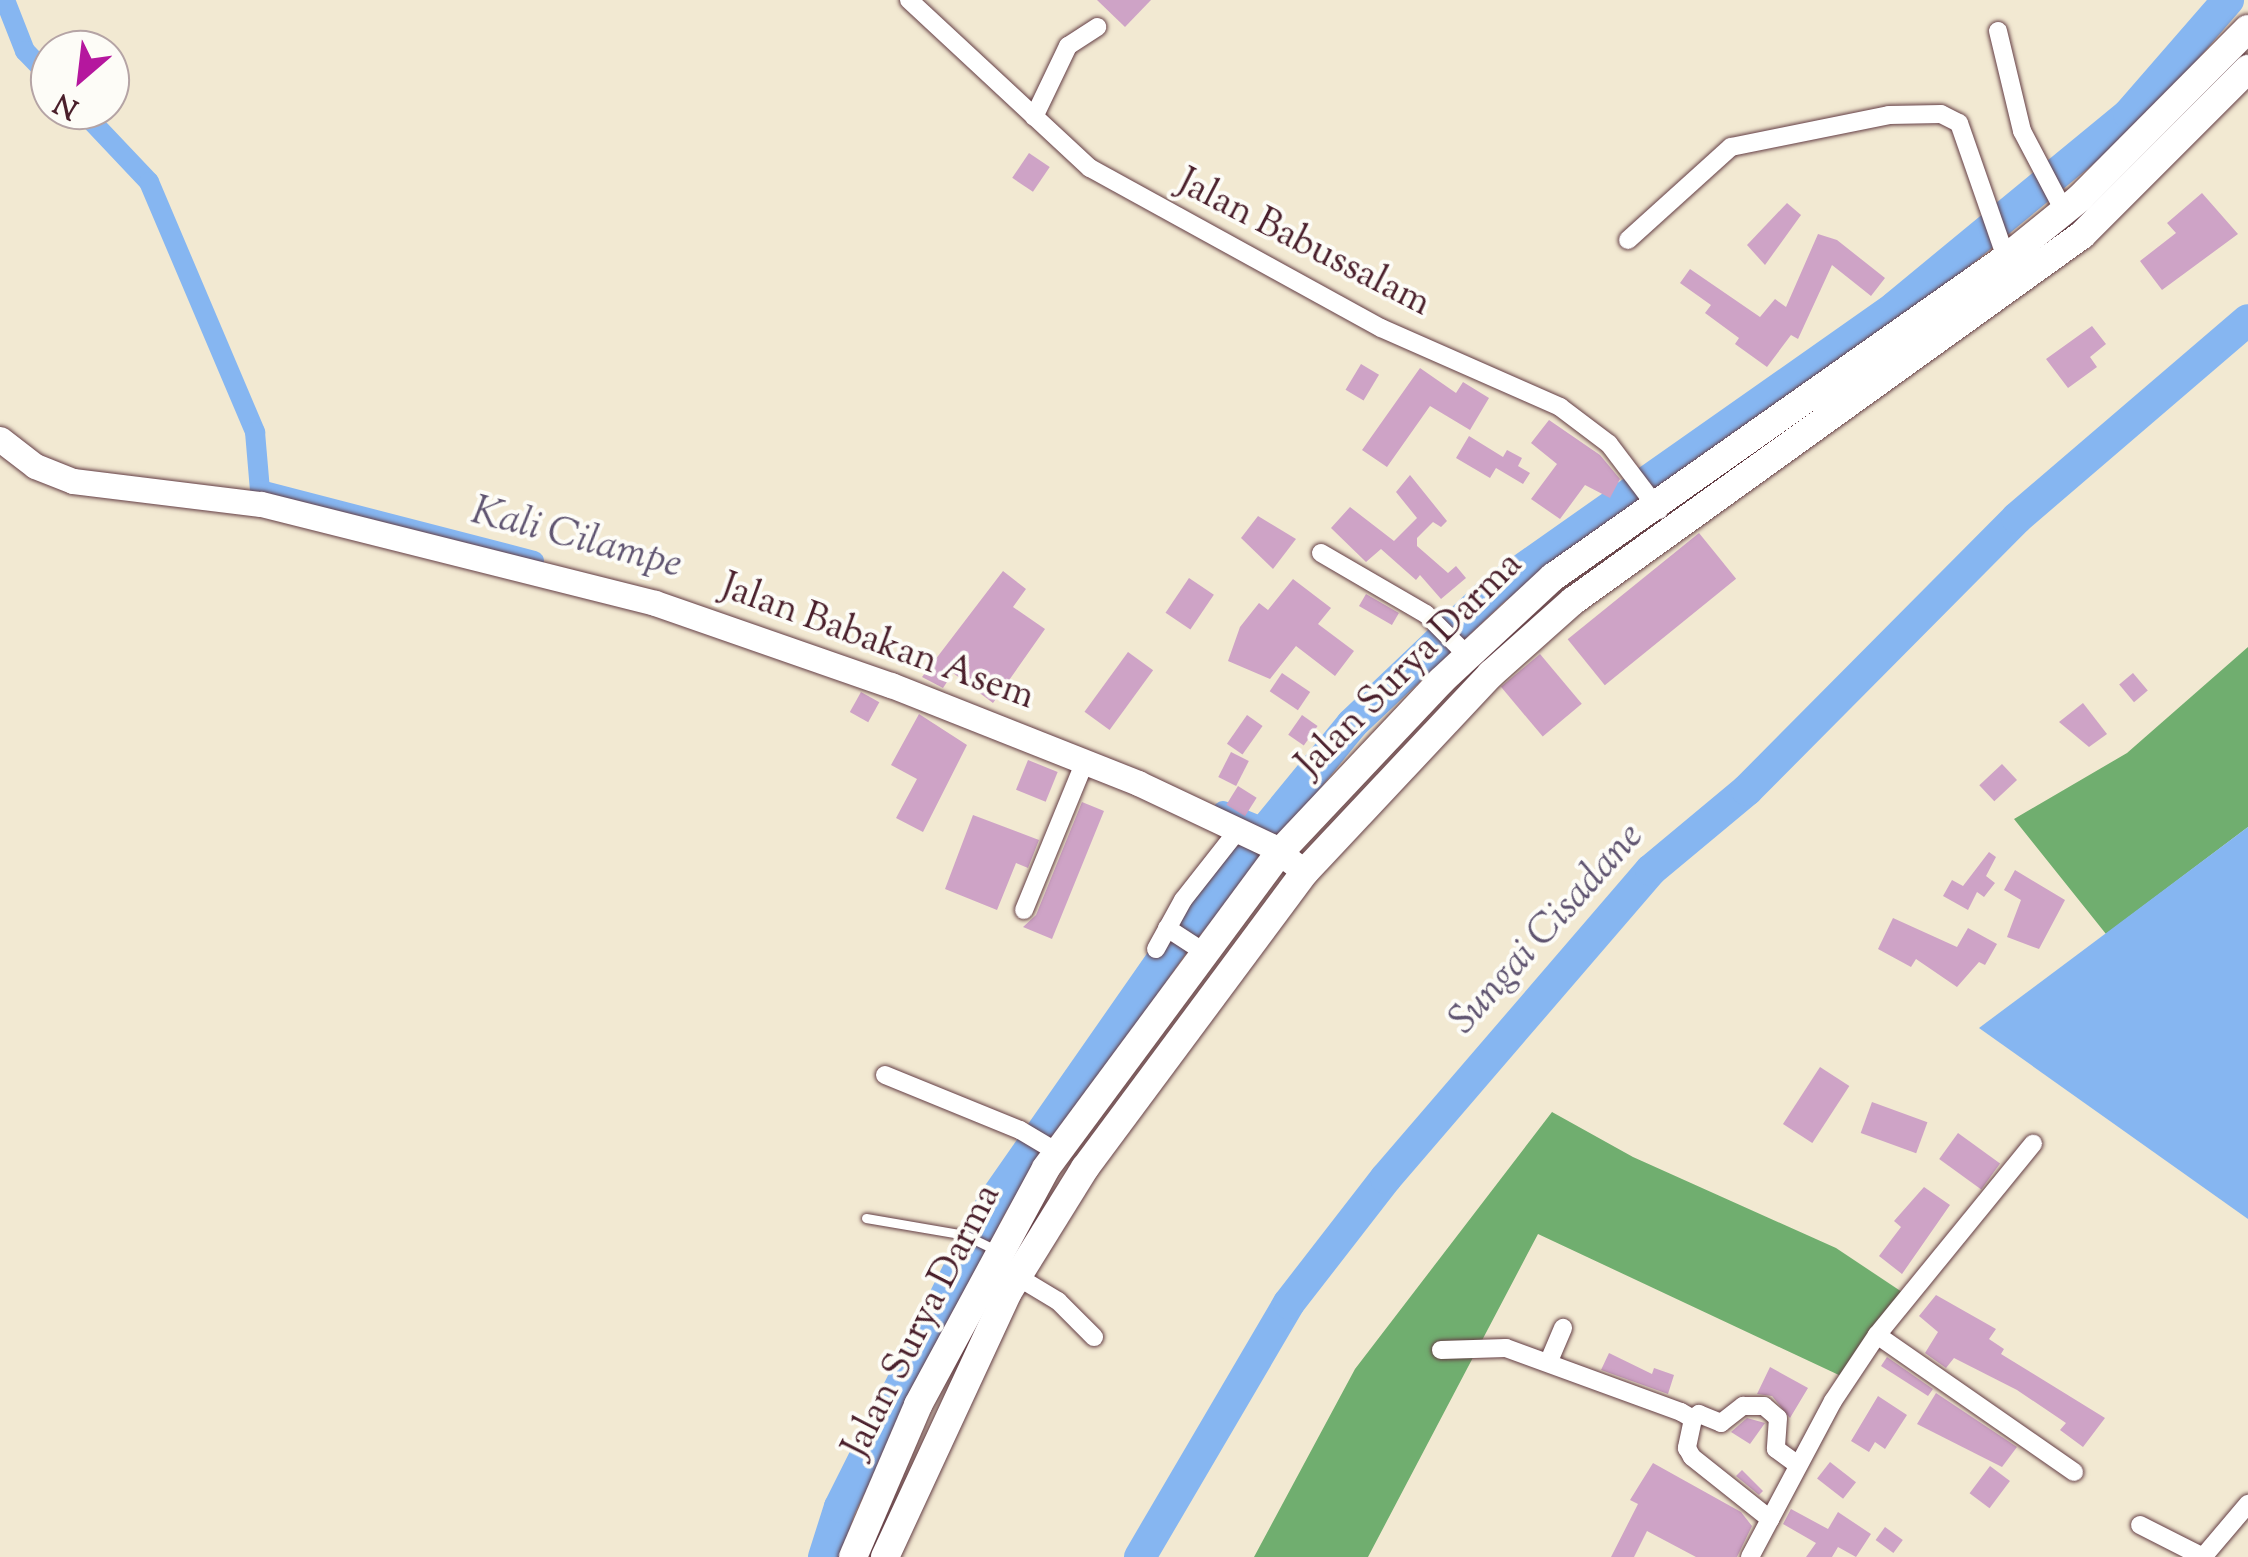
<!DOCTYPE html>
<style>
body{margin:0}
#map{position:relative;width:2248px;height:1557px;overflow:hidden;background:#f2e9d2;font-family:"Sorts Mill Goudy",serif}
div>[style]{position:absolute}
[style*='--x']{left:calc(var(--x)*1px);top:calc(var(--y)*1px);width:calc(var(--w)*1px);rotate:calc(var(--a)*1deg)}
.forest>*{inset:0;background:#70ae6f}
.water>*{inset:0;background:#86b6f1}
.canal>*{height:20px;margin:-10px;padding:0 10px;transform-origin:10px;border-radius:10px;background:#86b6f1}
.river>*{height:32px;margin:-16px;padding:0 16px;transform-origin:16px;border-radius:16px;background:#86b6f1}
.building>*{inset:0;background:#cea3c6;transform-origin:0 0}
.roads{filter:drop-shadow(0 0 2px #633d44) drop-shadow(0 0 2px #633d44)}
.lane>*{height:9px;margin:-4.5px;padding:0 4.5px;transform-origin:4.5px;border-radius:4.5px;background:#fff}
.street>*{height:18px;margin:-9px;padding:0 9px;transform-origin:9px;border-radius:9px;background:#fff}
.secondary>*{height:25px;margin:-12.5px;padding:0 12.5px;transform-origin:12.5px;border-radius:12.5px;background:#fff}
.primary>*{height:28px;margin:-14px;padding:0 14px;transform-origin:14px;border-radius:14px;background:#fff}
span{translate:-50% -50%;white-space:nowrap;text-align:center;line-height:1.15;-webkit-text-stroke:8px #fdfcf7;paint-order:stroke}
.street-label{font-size:38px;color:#4a1f2b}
.water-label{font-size:40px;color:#5f5470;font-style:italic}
.north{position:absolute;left:30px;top:30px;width:100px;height:100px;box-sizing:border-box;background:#fdfcf7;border:2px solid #b5a4a5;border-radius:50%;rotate:208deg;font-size:28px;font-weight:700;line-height:40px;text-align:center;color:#4a1f2b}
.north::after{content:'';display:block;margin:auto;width:35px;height:45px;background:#b5179e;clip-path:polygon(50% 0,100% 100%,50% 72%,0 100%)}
</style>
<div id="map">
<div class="forest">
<i style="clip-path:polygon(2248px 647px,2248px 827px,2106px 934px,2014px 819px,2127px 753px)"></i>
<i style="clip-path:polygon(1552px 1112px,1633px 1157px,1836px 1248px,1908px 1296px,1841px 1376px,1538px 1234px,1368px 1557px,1254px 1557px,1355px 1369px)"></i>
</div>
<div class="water">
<i style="clip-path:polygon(2248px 827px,2248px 1219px,1979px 1028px)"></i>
</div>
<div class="canal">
<i style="--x:5;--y:0;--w:55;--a:68.6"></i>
<i style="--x:25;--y:51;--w:36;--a:46"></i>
<i style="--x:81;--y:110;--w:99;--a:46.6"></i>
<i style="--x:149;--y:182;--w:272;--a:67"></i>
<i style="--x:255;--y:432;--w:58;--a:85.1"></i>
<i style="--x:260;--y:490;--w:283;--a:14.5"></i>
<i style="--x:1223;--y:811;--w:48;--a:22.2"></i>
</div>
<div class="river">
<i style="--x:824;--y:1557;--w:52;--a:-72.3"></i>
<i style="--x:840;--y:1507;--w:338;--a:-63.4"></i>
<i style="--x:991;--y:1205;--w:325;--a:-55.1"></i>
<i style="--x:1177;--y:938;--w:276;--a:-50.7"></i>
<i style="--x:1352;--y:724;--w:195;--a:-43.5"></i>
<i style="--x:1493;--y:590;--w:492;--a:-35.1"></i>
<i style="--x:1895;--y:307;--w:303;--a:-39.5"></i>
<i style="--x:2129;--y:114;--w:151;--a:-49"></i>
<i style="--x:1140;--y:1557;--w:294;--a:-59.6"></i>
<i style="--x:1289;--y:1303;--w:158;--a:-52.2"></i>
<i style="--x:1386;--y:1178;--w:406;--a:-49.3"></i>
<i style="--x:1651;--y:870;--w:125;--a:-39.8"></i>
<i style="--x:1747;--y:790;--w:383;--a:-45.2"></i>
<i style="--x:2017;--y:518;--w:304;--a:-40.6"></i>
</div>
<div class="building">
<i style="clip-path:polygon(1097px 0,1151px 0,1125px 27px)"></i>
<i style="left:1029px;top:153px;width:25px;height:30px;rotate:34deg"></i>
<i style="clip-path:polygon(2202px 193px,2238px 234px,2162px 290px,2140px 261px,2176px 233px,2167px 223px)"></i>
<i style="clip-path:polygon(1787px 203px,1801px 215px,1765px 265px,1747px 245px)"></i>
<i style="clip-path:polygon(1818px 234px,1837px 240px,1885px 278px,1871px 296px,1832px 265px,1798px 339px,1791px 335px,1767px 367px,1735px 344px,1739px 338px,1705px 313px,1711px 305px,1680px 283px,1690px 269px,1760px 317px,1775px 299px,1786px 307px)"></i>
<i style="clip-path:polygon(2092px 326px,2106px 344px,2090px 357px,2097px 367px,2068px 388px,2046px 359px)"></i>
<i style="left:1361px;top:364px;width:21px;height:30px;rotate:31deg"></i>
<i style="clip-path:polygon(1420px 368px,1456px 393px,1463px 382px,1489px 398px,1470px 430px,1430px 406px,1387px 467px,1362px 450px)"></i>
<i style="clip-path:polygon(1549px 420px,1600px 455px,1620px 479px,1610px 498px,1585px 485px,1560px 519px,1531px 499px,1557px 464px,1531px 443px)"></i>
<i style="clip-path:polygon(1469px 436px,1503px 457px,1507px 450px,1522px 458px,1518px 466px,1530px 473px,1523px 484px,1496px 468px,1490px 478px,1456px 458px)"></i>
<i style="clip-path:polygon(1410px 475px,1447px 521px,1441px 527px,1433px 522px,1417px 538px,1417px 546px,1448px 573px,1456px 566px,1466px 578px,1441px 599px,1420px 575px,1416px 580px,1381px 549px,1366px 562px,1331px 528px,1350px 507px,1394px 541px,1417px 518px,1396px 492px)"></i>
<i style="clip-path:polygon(1258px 516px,1296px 539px,1273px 569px,1241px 538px)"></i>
<i style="left:1699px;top:533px;width:59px;height:169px;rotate:51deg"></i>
<i style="clip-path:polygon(1003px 571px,1026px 589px,1013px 607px,1045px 629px,993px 703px,953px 673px,943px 688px,922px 677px)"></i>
<i style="left:1189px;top:578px;width:30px;height:42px;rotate:34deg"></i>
<i style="clip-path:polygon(1293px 579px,1331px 608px,1318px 624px,1354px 651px,1335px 676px,1296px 646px,1270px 679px,1228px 661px,1240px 627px,1259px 603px,1268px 610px)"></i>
<i style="left:1366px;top:594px;width:38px;height:14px;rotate:30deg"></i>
<i style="left:1128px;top:652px;width:31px;height:74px;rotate:36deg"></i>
<i style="left:1540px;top:654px;width:65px;height:51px;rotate:50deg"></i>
<i style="left:1282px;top:673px;width:34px;height:22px;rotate:34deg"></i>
<i style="left:2133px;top:673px;width:23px;height:18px;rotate:50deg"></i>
<i style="left:861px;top:692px;width:21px;height:23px;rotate:29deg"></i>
<i style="clip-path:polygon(2083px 703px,2107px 734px,2089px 747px,2059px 722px)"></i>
<i style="clip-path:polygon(919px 714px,967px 745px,923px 832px,896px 818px,917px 779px,891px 765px)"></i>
<i style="left:1247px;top:715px;width:19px;height:35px;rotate:35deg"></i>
<i style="left:1302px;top:715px;width:19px;height:24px;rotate:35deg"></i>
<i style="left:1231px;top:752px;width:20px;height:28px;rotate:27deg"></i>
<i style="left:1028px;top:760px;width:32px;height:32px;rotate:22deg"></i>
<i style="left:2002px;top:764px;width:22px;height:31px;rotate:47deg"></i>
<i style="left:1238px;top:786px;width:22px;height:22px;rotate:32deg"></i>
<i style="clip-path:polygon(1082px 802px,1104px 811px,1052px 939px,1023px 927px,1036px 915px)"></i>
<i style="clip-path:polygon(973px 815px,1039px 840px,1028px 868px,1016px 863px,997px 910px,945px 889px)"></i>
<i style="clip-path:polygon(1989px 852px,1996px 857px,1986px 876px,1995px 883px,1984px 897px,1977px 892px,1968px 910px,1943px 896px,1952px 880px,1963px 886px)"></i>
<i style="clip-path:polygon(2015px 870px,2065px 900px,2039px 949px,2007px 937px,2021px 900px,2004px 890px)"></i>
<i style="clip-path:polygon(1893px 918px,1957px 947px,1968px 928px,1997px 944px,1985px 965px,1979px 962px,1957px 987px,1916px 959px,1911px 967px,1878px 949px)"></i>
<i style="left:1820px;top:1067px;width:35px;height:68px;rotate:33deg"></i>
<i style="left:1872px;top:1102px;width:59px;height:33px;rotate:20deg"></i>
<i style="left:1958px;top:1133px;width:52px;height:32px;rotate:36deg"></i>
<i style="clip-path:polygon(1924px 1187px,1950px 1205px,1902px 1274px,1879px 1256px,1901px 1227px,1894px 1221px)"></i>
<i style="clip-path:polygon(1936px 1295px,1996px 1329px,1989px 1339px,2004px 1349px,2001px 1354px,2105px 1418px,2083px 1447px,2060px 1430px,2066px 1423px,2017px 1390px,1954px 1358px,1946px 1368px,1925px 1353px,1938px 1332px,1919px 1316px)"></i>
<i style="clip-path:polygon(1609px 1353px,1652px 1374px,1654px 1368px,1674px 1375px,1668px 1394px,1601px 1370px)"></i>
<i style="clip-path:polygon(1887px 1357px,1933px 1389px,1928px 1396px,1881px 1366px)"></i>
<i style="clip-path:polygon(1770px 1367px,1808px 1388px,1790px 1418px,1772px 1396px,1757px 1394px)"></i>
<i style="clip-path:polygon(1936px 1393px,2017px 1447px,2002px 1467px,1917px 1424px)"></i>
<i style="clip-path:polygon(1878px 1396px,1907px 1415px,1885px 1449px,1875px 1442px,1869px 1452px,1851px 1441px)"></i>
<i style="clip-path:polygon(1747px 1418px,1765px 1423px,1750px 1444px,1731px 1432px)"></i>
<i style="left:1830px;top:1462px;width:33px;height:21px;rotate:38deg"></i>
<i style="clip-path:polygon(1653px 1463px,1741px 1512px,1752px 1526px,1737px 1557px,1696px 1557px,1647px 1531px,1634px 1557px,1611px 1557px,1638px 1504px,1630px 1500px)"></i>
<i style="left:1990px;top:1466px;width:25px;height:34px;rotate:37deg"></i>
<i style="clip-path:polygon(1742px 1470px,1763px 1491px,1759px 1495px,1736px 1476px)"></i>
<i style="clip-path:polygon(1791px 1509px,1828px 1529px,1838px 1512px,1871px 1534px,1856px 1557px,1838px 1547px,1832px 1557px,1806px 1557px,1816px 1543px,1783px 1524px)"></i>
<i style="left:1885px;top:1527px;width:22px;height:16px;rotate:36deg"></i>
</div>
<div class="roads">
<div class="lane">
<i style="--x:866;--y:1218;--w:100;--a:9.7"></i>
<i style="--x:965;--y:1235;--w:34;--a:26"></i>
</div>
<div class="street">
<i style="--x:909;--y:0;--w:247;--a:42.9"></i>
<i style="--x:1090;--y:168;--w:332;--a:28.8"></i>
<i style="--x:1381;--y:328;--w:196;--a:23.8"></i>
<i style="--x:1560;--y:407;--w:61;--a:37.1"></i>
<i style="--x:1609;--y:444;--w:83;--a:52.9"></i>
<i style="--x:1998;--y:31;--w:103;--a:76.5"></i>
<i style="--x:2022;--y:131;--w:90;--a:62.3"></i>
<i style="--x:1034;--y:117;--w:79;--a:-64.4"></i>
<i style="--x:1068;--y:46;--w:35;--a:-33"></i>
<i style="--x:1628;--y:240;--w:139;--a:-42.1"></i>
<i style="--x:1731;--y:147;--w:161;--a:-11.4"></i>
<i style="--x:1889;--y:115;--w:52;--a:-1.1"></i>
<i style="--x:1941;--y:114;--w:20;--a:27"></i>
<i style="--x:1959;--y:123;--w:143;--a:70.8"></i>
<i style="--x:1321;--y:553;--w:121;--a:30.2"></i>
<i style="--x:1426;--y:614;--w:58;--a:45"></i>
<i style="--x:1024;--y:910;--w:158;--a:-67.7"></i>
<i style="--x:1167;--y:928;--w:44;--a:33"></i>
<i style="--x:1156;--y:949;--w:56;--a:-61.1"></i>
<i style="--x:1183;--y:900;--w:89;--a:-51.8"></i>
<i style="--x:885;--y:1075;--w:146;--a:22.2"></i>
<i style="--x:1020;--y:1130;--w:43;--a:30.7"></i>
<i style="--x:1018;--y:1277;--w:47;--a:31"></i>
<i style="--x:1058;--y:1301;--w:51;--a:45"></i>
<i style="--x:1877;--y:1335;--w:240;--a:34.8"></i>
<i style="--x:1441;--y:1350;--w:65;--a:-1.8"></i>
<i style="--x:1506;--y:1348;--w:186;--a:20.1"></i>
<i style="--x:1681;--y:1412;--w:14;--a:30"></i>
<i style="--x:1693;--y:1419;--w:30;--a:102"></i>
<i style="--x:1687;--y:1448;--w:10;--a:61"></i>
<i style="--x:1692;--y:1457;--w:100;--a:38.5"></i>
<i style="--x:1549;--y:1361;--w:36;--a:-67"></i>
<i style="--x:1693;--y:1419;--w:8;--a:-40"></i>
<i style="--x:1699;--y:1414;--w:24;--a:22"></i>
<i style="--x:1721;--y:1423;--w:28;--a:-38"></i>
<i style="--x:1743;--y:1406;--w:21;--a:0"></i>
<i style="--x:1764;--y:1406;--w:18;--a:41"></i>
<i style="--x:1778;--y:1418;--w:31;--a:94"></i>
<i style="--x:1776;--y:1449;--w:27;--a:36"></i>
<i style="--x:2140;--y:1525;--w:71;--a:26.9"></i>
<i style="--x:1750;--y:1557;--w:177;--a:-62"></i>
<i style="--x:1833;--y:1401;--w:79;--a:-56.3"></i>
<i style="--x:1877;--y:1335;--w:247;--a:-50.8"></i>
<i style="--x:2203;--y:1557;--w:70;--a:-49.7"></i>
</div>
<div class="secondary">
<i style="--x:0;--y:439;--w:44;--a:37.6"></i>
<i style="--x:35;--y:466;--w:41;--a:21.5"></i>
<i style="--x:73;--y:481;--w:189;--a:7"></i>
<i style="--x:261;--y:504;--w:406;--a:14.1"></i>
<i style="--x:655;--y:603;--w:250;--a:19.2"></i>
<i style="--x:891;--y:685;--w:266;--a:21.6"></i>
<i style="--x:1138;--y:783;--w:147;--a:25.3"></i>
<i style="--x:1271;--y:846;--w:43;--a:37.4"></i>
</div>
<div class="primary">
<i style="--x:853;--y:1557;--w:165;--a:-66.8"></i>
<i style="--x:918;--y:1405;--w:269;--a:-61.6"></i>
<i style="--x:1046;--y:1168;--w:392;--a:-53.5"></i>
<i style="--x:1279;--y:853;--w:236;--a:-46.7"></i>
<i style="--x:1441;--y:681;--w:153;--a:-42.9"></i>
<i style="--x:1553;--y:577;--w:554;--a:-35.15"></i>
<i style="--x:2006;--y:258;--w:95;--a:-39"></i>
<i style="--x:2080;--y:198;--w:238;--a:-45.2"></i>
<i style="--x:885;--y:1557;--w:292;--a:-65.1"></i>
<i style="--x:1008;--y:1292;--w:146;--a:-58.2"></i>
<i style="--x:1085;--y:1168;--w:369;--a:-53.4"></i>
<i style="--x:1305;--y:872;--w:272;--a:-46.8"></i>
<i style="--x:1491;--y:674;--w:110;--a:-41.7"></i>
<i style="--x:1573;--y:601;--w:627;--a:-35.72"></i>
<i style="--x:2082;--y:235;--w:235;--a:-45"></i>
</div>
</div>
<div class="street-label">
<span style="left:1303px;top:245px;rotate:27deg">Jalan Babussalam</span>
<span style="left:877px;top:644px;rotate:20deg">Jalan Babakan Asem</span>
<span style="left:1411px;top:666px;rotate:-45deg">Jalan Surya Darma</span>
<span style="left:924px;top:1322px;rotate:-63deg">Jalan Surya Darma</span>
</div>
<div class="water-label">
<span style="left:576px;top:540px;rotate:15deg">Kali Cilampe</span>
<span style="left:1548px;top:930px;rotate:-48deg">Sungai Cisadane</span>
</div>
<div class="north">N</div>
</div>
